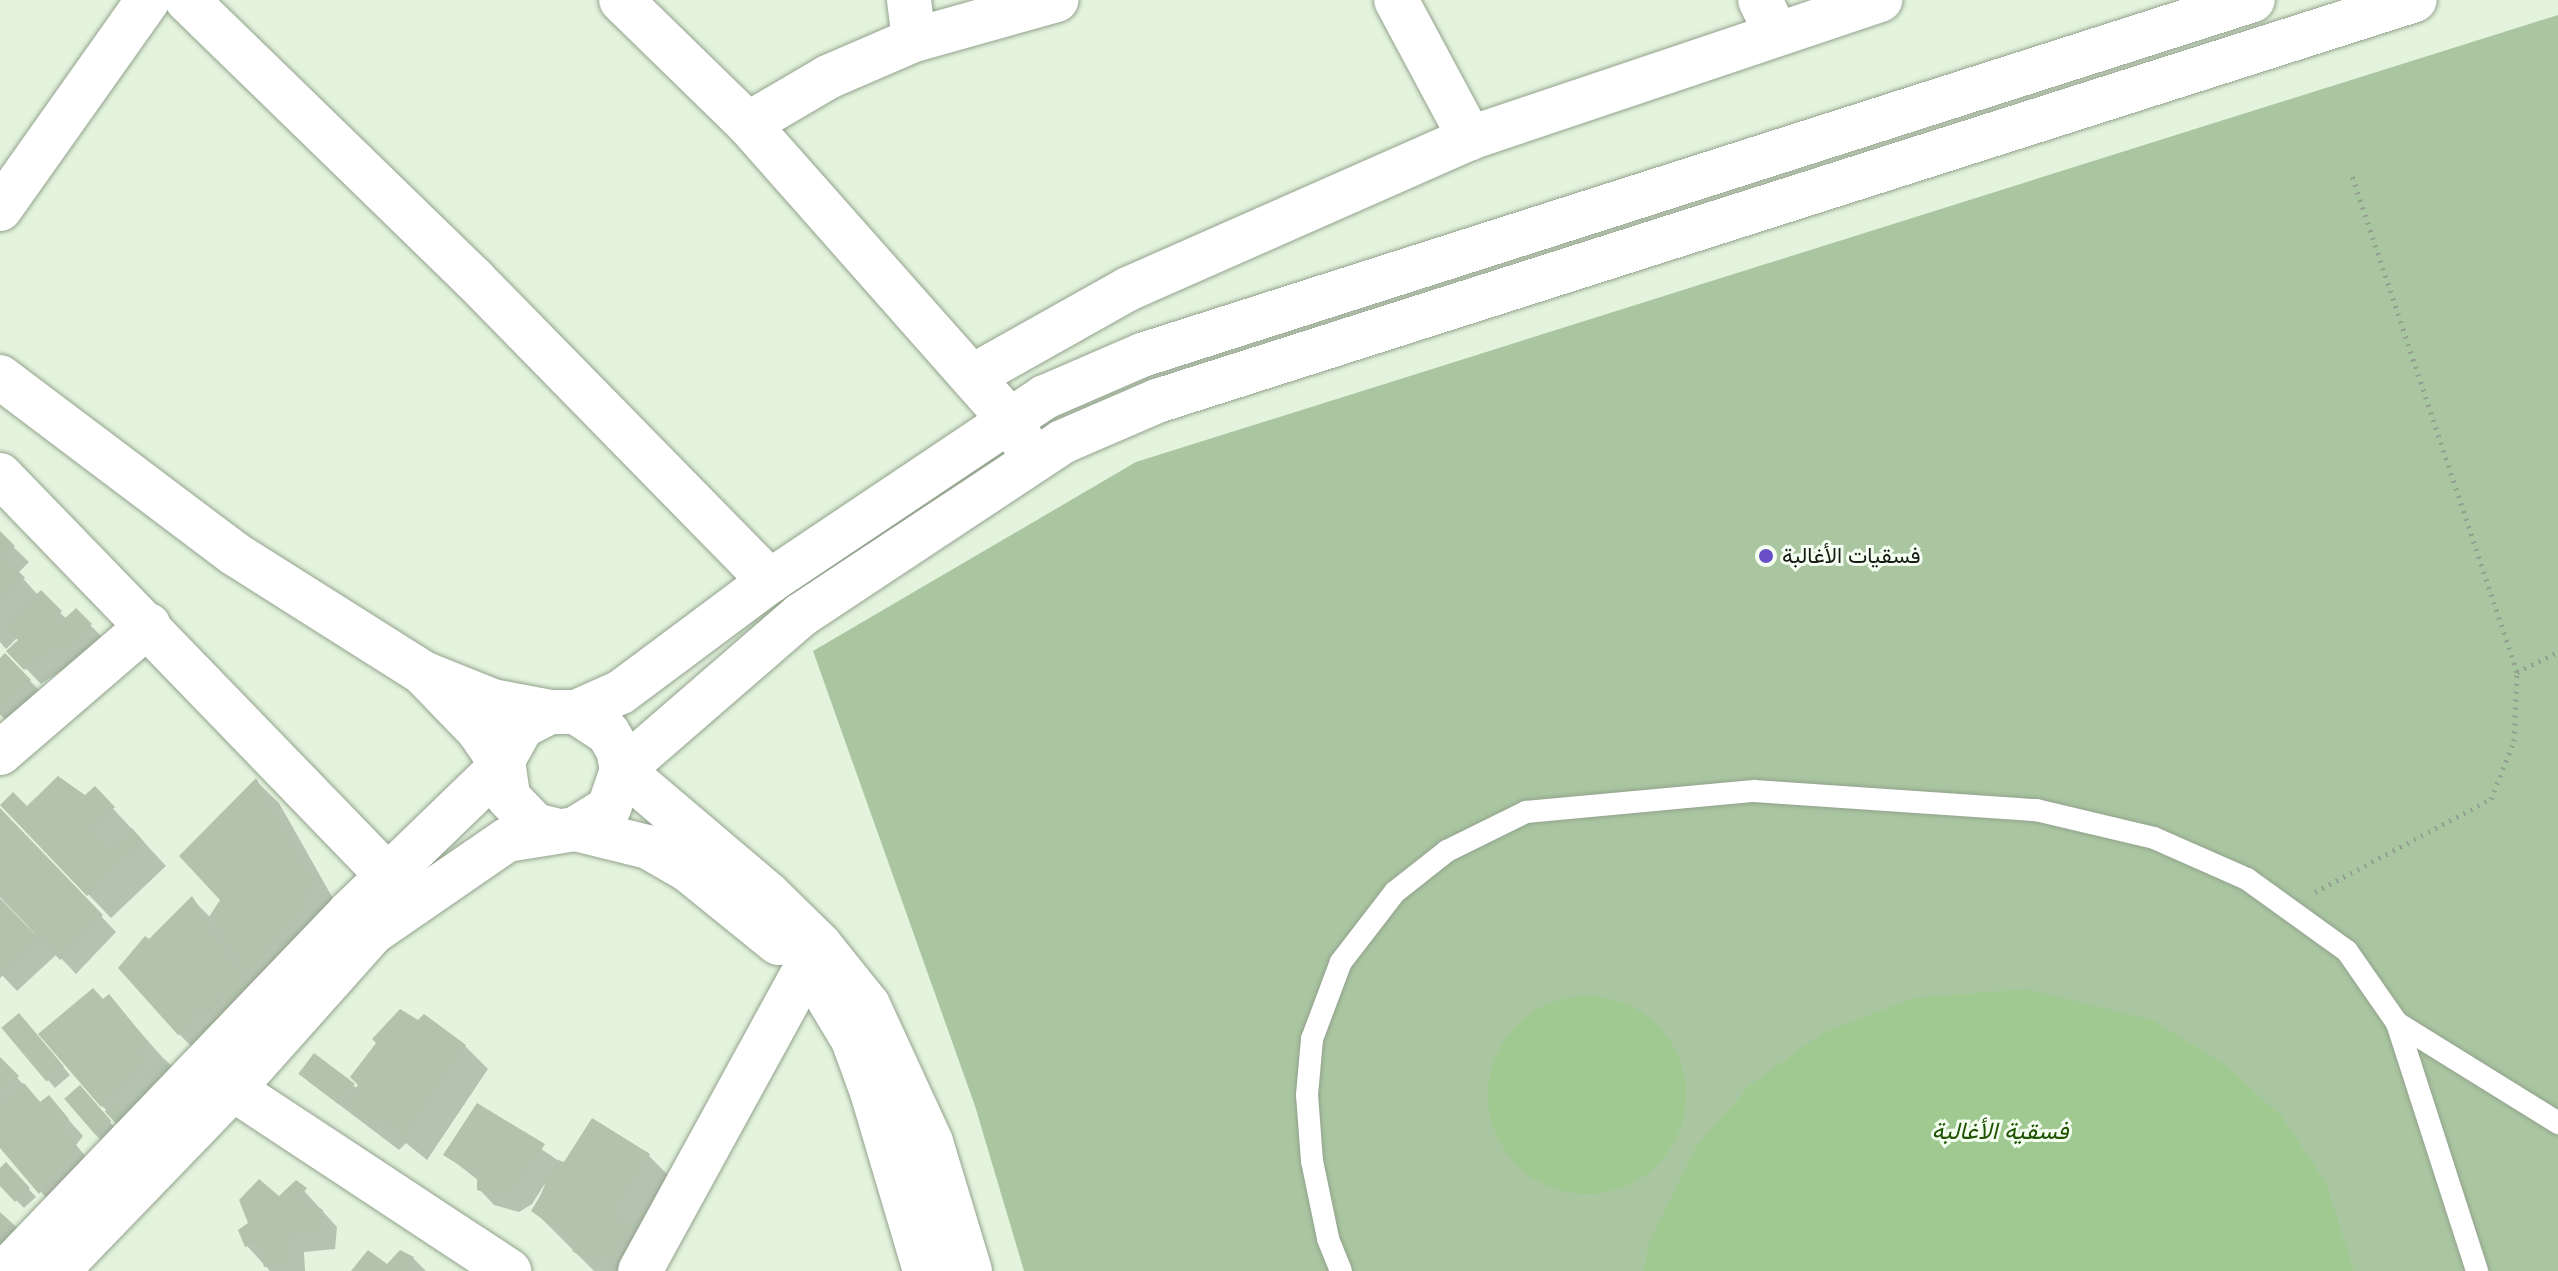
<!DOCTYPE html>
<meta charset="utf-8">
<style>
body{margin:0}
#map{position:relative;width:2558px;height:1271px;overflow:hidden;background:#e3f3dd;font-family:"DM Sans",Vazirmatn,sans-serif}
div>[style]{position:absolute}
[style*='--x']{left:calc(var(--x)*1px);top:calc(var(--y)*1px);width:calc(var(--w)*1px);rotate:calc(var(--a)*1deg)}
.green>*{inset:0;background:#aac6a1}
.water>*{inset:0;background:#9fc991}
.round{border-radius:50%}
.shadow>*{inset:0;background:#0003}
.building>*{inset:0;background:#b2c2ad;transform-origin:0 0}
.path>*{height:5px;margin-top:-2.5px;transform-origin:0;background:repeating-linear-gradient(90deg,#94a090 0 2px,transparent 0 8px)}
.roads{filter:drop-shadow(0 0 2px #92a28d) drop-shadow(0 0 2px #92a28d)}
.lane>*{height:22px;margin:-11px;padding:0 11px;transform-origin:11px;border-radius:11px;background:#fff}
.street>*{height:44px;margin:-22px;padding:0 22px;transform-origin:22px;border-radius:22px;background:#fff}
.secondary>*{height:44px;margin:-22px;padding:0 22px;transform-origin:22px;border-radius:22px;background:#fff}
.dots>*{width:22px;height:22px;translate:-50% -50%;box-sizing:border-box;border:4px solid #f4fef1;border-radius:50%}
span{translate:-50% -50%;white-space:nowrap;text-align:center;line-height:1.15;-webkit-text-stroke:6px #f4fef1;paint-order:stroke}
.poi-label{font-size:22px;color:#151b13}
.left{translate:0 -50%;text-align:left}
.water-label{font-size:24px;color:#1f5302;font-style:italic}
</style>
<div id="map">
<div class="green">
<i style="clip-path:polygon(2558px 15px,2558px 1271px,1024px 1271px,975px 1106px,813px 651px,1136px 462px)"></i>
</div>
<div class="water">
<i style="clip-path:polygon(2027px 989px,2152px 1020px,2227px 1066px,2282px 1117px,2326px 1183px,2354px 1271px,1644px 1271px,1648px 1246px,1695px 1148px,1750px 1085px,1823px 1033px,1914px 998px)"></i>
<i class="round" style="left:1488px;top:996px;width:198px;height:198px"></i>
</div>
<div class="shadow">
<i style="clip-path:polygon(0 534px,29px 562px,18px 573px,38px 595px,66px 618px,76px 611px,106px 641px,41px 684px,9px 651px,25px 651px,18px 637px,6px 649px,0 642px)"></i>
<i style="clip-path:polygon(5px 656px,45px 696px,15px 726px,0 715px,0 661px)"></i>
<i style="clip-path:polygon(256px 781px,279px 803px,335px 902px,202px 1057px,179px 1034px,149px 942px,192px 899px,211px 918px,223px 899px)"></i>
<i style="clip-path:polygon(95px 789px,166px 866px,111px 918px,3px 805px,27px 809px,85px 798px)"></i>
<i style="clip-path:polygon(0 810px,116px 932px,76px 974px,57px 954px,17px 991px,0 973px,0 901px,37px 936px,0 897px)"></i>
<i style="clip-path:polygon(109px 997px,171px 1067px,132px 1136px,102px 1106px,103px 1001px)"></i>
<i style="clip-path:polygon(26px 1023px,70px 1075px,55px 1088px,4px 1028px)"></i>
<i style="clip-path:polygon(465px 1046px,488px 1069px,427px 1160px,406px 1143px,399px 1150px,308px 1081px,315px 1056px,358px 1089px)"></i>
<i style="clip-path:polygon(0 1060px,42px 1104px,49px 1098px,83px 1136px,76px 1145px,92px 1164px,55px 1208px,0 1145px)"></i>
<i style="clip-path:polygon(87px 1095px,115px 1128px,115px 1155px,96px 1135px)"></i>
<i style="clip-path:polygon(477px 1106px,565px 1165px,648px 1155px,671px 1178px,642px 1271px,594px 1271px,534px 1211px,546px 1182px,532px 1204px,519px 1212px,494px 1205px,479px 1189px,479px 1181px,446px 1155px)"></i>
<i style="clip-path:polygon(6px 1165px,36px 1197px,24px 1208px,0 1183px)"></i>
<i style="clip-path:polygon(296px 1182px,337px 1227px,335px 1249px,304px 1252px,305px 1271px,270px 1271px,247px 1246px)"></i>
<i style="clip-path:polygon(413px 1258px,426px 1271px,353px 1271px,387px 1267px)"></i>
</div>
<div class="building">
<i style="clip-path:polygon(0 531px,15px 546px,4px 556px,25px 578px,0 602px)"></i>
<i style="clip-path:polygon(41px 590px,62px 611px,55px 618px,60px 623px,76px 608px,92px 624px,65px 651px,60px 647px,24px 670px,6px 651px,18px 640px,4px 626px)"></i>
<i style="clip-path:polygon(5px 653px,31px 680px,0 710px,0 658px)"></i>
<i style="clip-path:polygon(58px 776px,85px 795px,95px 786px,115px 807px,93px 828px,111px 847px,132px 828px,144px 842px,87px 896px,0 805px,13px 792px,27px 806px)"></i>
<i style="clip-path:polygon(256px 778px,313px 877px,308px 905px,247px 977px,209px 917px,220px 900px,179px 856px)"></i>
<i style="clip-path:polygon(0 808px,103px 915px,60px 960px,0 896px)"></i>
<i style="clip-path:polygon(192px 896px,252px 989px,234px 1005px,223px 997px,208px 1014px,197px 1013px,196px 1025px,178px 1035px,118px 968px,145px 936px,149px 939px)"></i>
<i style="clip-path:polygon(0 898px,40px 940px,0 978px)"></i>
<i style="clip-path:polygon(93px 988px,103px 999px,109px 994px,149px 1043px,140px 1052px,150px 1063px,101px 1107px,38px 1034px)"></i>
<i style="clip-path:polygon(400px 1009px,418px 1020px,424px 1014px,466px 1045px,404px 1139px,382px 1121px,375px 1129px,343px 1105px,358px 1085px,350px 1077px,376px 1043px,372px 1039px)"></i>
<i style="left:19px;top:1013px;width:70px;height:23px;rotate:50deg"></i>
<i style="left:314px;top:1053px;width:51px;height:26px;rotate:37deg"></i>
<i style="clip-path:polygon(0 1057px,19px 1076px,0 1095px)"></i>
<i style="left:163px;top:1058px;width:15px;height:26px;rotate:42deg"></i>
<i style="left:142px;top:1081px;width:15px;height:32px;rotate:37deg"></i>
<i style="clip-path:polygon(24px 1083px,40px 1102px,49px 1095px,69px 1119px,62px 1128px,77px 1146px,77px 1155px,39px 1194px,0 1148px,0 1095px,5px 1098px)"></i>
<i style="left:80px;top:1085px;width:48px;height:21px;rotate:49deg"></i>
<i style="left:115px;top:1102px;width:26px;height:14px;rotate:47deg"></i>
<i style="clip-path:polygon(477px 1103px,545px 1144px,517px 1189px,502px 1198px,477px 1190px,477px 1176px,443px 1155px)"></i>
<i style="clip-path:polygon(592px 1118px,650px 1154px,615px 1215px,634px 1225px,610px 1263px,600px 1255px,596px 1265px,572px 1251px,577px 1244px,531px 1211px,546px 1186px,543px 1182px,558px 1160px,564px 1162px)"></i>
<i style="clip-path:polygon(6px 1162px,30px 1188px,15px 1202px,0 1186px,0 1168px)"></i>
<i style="clip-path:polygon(259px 1179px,279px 1196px,296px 1180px,307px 1188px,301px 1196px,323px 1210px,321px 1234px,290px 1238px,291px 1263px,264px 1267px,257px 1244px,245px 1247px,238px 1230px,248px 1223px,239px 1200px)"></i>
<i style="clip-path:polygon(0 1212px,24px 1234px,0 1261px)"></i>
<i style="clip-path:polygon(368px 1250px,387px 1264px,400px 1250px,414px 1257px,411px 1265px,421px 1271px,351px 1271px)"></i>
</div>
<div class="path">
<i style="--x:2517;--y:672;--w:46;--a:-26"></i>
<i style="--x:2315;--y:892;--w:199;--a:-27.9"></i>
<i style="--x:2491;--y:799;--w:62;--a:-68.4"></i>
<i style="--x:2514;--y:741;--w:69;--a:-87.5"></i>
<i style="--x:2517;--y:672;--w:524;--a:-108.37"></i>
</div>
<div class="roads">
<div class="lane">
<i style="--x:2397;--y:1023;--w:261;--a:72.1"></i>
<i style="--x:1341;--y:1271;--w:35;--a:-112"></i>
<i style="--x:1328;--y:1238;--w:79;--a:-101.7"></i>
<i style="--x:1312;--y:1161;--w:66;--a:-94.3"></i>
<i style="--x:1307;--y:1095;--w:56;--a:-84.9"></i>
<i style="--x:1312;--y:1039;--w:82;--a:-69.4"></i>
<i style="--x:1341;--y:962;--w:88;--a:-52.4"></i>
<i style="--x:1395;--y:892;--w:66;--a:-38.3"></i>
<i style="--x:1447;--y:851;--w:88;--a:-26.3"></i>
<i style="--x:1526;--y:812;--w:229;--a:-5.3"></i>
<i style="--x:1754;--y:791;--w:283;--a:3.9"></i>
<i style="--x:2036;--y:810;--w:121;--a:13.3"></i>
<i style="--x:2154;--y:838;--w:102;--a:23.8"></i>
<i style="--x:2247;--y:879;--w:123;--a:35.8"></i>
<i style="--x:2347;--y:951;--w:88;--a:55.2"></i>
<i style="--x:2397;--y:1023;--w:190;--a:31.8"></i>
</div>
<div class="street">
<i style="--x:187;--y:0;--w:400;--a:44.2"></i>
<i style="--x:474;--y:279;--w:423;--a:45.6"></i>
<i style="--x:621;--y:0;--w:177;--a:44.3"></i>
<i style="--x:748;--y:124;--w:395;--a:48.5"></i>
<i style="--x:1010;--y:420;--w:47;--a:59"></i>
<i style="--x:909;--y:0;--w:40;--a:82.9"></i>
<i style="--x:1396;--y:0;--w:157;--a:61.8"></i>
<i style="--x:1760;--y:0;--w:37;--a:64"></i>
<i style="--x:748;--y:124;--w:93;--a:-30.4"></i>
<i style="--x:828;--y:77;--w:94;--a:-23.3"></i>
<i style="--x:914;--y:40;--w:148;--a:-15.7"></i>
<i style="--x:0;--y:209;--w:256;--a:-54.7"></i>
<i style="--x:973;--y:376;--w:178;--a:-29.3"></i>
<i style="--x:1128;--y:289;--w:374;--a:-23.8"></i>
<i style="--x:1470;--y:138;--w:433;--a:-18.6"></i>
<i style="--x:0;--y:475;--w:558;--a:45.94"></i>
<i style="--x:0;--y:753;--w:196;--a:-40.7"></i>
<i style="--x:233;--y:1089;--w:331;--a:33.4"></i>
<i style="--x:640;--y:1271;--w:343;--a:-61.3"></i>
</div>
<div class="secondary">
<i style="--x:0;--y:377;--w:294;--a:37"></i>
<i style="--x:235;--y:554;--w:222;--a:32.3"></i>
<i style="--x:423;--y:673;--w:75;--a:21.8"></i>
<i style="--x:493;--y:701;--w:58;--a:10.9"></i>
<i style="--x:576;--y:712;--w:49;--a:-24"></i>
<i style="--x:621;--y:692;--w:186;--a:-36.7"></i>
<i style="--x:770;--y:581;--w:331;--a:-33.8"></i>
<i style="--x:1045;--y:397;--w:106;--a:-23.4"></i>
<i style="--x:1142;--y:355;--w:1166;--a:-17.72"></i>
<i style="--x:575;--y:829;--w:75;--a:13.9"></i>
<i style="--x:648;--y:847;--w:46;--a:29.9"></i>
<i style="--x:688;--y:870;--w:116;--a:39"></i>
<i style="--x:829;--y:1000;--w:47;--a:59"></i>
<i style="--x:853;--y:1040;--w:55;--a:69.9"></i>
<i style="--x:872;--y:1092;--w:187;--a:73.5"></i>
<i style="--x:6;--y:1271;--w:496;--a:-46.2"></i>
<i style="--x:349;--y:913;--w:213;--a:-44"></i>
<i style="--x:502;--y:765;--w:41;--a:-124.1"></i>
<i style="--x:479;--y:731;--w:81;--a:-134"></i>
<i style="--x:57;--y:1271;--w:253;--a:-46"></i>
<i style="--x:233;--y:1089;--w:210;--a:-48.3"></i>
<i style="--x:373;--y:932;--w:163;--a:-34.5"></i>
<i style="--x:507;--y:840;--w:69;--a:-9.2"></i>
<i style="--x:575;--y:829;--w:40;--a:-32"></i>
<i style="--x:609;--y:808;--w:40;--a:-71.1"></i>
<i style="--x:622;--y:770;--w:20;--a:-101"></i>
<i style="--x:618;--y:750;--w:20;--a:-120"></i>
<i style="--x:608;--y:733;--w:38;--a:-147"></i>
<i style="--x:576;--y:712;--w:26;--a:180"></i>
<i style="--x:550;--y:712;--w:31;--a:153"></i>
<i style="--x:522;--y:726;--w:39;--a:119"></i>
<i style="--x:503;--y:760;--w:37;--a:82"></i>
<i style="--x:508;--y:797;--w:39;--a:46"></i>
<i style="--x:535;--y:825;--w:21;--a:14"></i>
<i style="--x:970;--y:1271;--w:135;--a:-106.8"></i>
<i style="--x:931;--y:1142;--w:151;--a:-114.7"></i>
<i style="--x:868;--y:1005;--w:77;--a:-128.7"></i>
<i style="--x:820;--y:945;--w:73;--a:-135.6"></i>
<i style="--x:768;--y:894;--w:192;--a:-139.7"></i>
<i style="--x:622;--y:770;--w:237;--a:-40.9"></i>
<i style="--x:801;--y:615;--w:313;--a:-33.5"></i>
<i style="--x:1062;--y:442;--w:103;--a:-23.3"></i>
<i style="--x:1157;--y:401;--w:1320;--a:-17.68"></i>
</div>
</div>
<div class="dots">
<i style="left:1766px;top:556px;background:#684fc8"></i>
</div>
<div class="poi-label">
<span class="left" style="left:1782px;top:556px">فسقيات الأغالبة</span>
</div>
<div class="water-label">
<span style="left:2000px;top:1131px">فسقية الأغالبة</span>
</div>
</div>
